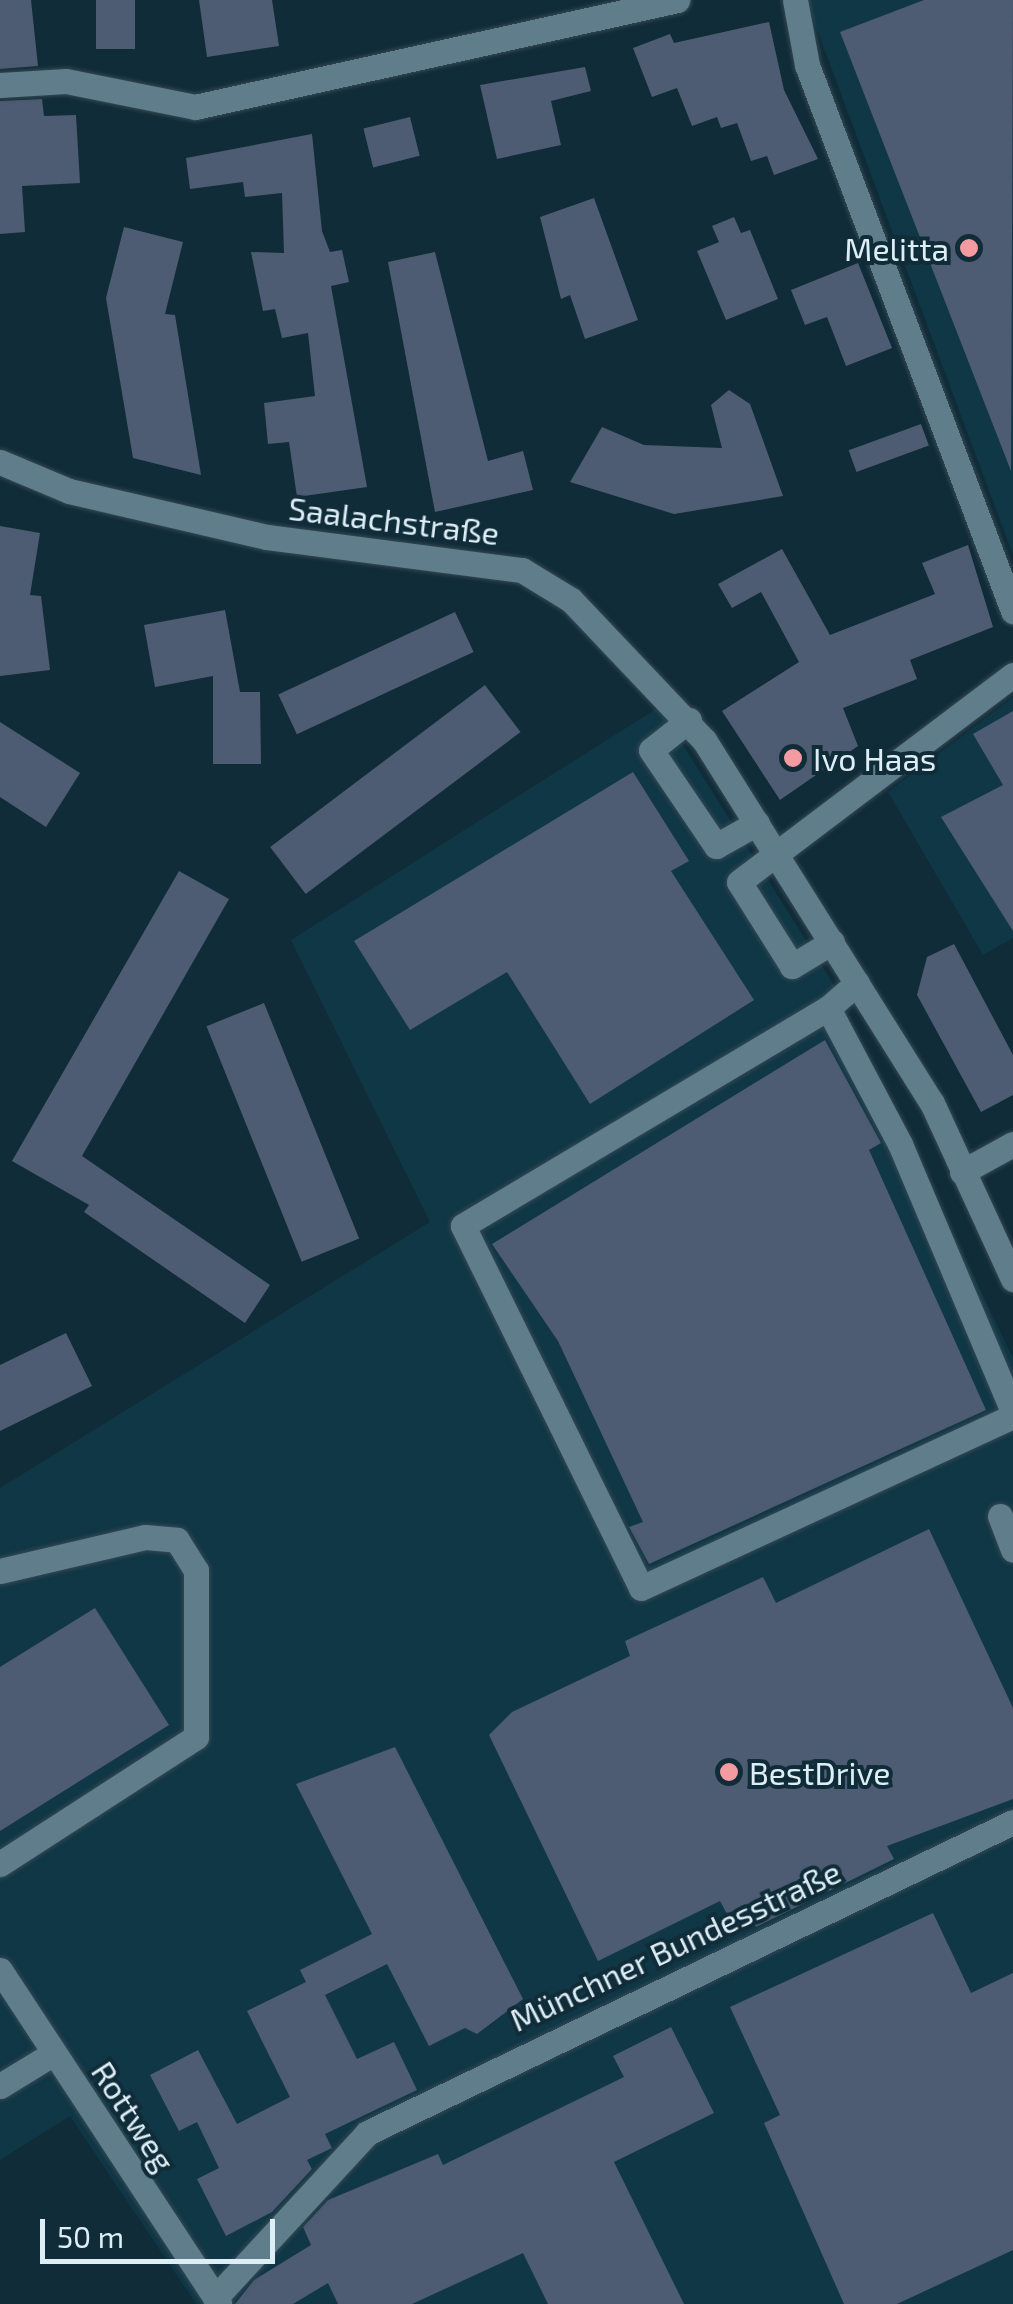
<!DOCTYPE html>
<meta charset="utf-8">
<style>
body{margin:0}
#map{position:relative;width:1013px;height:2304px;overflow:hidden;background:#102c38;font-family:"Exo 2",sans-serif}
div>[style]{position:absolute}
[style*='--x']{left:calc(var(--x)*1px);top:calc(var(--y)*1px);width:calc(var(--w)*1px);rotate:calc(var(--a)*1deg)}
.built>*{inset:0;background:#103746}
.building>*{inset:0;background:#4d5c72;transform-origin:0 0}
.roads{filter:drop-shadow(0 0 2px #354853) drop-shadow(0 0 2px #354853)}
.minor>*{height:25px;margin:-12.5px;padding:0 12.5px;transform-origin:12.5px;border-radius:12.5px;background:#5f7d8b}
.dots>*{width:28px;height:28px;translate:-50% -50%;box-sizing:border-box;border:5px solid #102c38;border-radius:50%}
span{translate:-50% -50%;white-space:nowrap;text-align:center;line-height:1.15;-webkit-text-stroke:8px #102c38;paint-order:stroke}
.poi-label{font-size:32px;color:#deeef6}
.right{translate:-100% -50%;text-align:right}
.left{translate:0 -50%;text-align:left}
.street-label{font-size:32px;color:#deeef6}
.scale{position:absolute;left:40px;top:2219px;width:235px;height:45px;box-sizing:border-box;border:5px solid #deeef6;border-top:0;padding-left:12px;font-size:30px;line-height:35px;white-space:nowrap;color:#deeef6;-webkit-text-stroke:8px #102c38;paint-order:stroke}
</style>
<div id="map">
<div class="built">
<i style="clip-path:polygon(806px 0,1013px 0,1013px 555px)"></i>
<i style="clip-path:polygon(1013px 697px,1013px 938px,983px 955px,888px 792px)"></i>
<i style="clip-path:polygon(659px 707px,831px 980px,1013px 1358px,1013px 2304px,196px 2304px,70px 2116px,0 2160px,0 1488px,430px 1222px,291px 940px)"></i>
</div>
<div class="building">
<i style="clip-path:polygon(0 0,31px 0,38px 66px,0 69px)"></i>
<i style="left:96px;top:0;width:39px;height:49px"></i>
<i style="clip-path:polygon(199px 0,272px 0,279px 46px,207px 57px)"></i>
<i style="clip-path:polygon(924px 0,1013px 0,1011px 471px,840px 32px)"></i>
<i style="clip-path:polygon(769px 22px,784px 90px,818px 159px,774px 175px,767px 156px,751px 161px,737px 123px,721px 128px,717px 117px,692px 126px,677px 88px,652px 97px,633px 48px,670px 34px,674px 43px)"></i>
<i style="clip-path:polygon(585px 67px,591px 91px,551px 101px,561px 145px,497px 159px,480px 85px)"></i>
<i style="clip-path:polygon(42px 99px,44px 116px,76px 115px,80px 183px,22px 186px,25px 232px,0 234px,0 101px)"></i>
<i style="left:410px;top:117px;width:40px;height:48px;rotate:76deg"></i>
<i style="clip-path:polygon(312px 134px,322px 231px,330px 252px,342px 250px,349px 282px,331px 286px,367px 487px,297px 497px,289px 442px,268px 444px,264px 403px,315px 396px,308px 333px,282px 338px,275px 309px,263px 311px,251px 252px,284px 253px,282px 193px,245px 197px,243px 182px,190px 189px,186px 158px)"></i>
<i style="clip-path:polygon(594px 198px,638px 320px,585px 339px,570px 295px,561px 299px,540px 217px)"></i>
<i style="clip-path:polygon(734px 217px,741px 233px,750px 230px,778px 299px,726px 320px,697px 251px,719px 242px,712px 226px)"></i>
<i style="clip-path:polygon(124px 227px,183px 242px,165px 314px,175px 315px,201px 475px,133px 458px,106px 298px)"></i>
<i style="clip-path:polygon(435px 252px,488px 461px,523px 451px,533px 490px,435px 512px,388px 262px)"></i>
<i style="clip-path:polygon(858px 263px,892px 348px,846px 366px,827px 317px,805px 325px,791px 290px)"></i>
<i style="clip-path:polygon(729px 390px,750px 404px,783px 496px,674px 514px,570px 482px,602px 427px,644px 445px,722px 448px,711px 405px)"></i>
<i style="left:921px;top:424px;width:23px;height:77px;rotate:70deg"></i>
<i style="clip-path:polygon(0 526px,40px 533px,30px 595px,41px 596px,50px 670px,0 676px)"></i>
<i style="clip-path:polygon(968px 545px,993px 627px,910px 660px,917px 679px,843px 708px,858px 746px,780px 800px,722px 711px,799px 662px,761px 592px,732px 608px,718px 584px,782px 549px,830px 635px,935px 594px,922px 563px)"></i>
<i style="clip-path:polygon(225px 610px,240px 692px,260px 692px,261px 764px,213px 764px,213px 676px,155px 687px,144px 625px)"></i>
<i style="left:455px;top:612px;width:44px;height:195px;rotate:65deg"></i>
<i style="left:485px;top:685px;width:59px;height:269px;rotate:53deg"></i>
<i style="clip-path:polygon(1013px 711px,1013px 931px,941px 817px,1003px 785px,973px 734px)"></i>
<i style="clip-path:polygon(0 722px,80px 773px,46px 827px,0 797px)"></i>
<i style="clip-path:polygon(633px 772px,689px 861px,671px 871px,754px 1000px,590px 1104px,507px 972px,410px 1030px,354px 941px)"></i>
<i style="clip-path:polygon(179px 871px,229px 899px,82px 1156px,270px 1285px,245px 1323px,84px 1212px,89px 1205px,12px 1161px)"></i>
<i style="clip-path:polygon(954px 944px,1013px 1055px,1013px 1095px,981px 1112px,917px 995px,927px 957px)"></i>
<i style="left:264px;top:1003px;width:254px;height:62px;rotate:68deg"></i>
<i style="clip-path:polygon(825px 1040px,881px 1143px,869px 1150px,986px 1410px,649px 1564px,629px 1527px,643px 1522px,558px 1341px,492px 1244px)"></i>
<i style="clip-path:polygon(66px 1333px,92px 1386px,0 1431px,0 1365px)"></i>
<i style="clip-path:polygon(929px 1529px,1013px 1708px,1013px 1799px,887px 1846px,894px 1859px,756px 1927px,745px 1904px,727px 1914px,720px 1901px,598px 1961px,489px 1735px,512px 1712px,630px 1656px,625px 1641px,763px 1577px,776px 1603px)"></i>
<i style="clip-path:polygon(95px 1608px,169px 1725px,0 1831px,0 1667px)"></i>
<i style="clip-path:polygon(395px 1747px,523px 1999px,477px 2034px,465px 2028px,429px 2046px,387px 1964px,325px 1995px,357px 2059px,394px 2042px,417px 2090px,325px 2134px,332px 2148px,307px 2160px,312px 2169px,272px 2212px,226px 2236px,197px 2179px,219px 2168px,197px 2122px,179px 2131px,150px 2075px,198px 2050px,237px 2124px,290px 2097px,247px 2011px,306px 1982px,300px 1970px,372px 1934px,296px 1784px)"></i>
<i style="clip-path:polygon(933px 1913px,971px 1993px,1013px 1973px,1013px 2250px,897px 2304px,844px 2304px,764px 2123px,780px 2115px,730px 2007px)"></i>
<i style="clip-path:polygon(671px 2027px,714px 2113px,614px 2162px,684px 2304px,548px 2304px,523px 2253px,412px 2304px,338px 2304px,328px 2283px,293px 2304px,235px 2304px,254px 2280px,311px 2245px,303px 2227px,328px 2200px,438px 2154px,443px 2165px,624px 2077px,613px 2056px)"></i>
</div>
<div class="roads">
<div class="minor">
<i style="--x:795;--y:0;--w:66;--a:79.5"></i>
<i style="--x:807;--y:65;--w:584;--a:69.33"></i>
<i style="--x:0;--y:85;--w:66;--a:-3.5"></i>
<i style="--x:66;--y:81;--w:132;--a:11.4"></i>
<i style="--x:195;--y:107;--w:494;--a:-12.5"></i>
<i style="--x:0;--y:462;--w:75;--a:22.8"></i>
<i style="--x:69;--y:491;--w:203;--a:13.1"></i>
<i style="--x:267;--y:537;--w:257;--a:7.4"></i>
<i style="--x:522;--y:570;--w:57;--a:31.5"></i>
<i style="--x:571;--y:600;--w:193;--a:46.5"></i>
<i style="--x:704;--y:740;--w:429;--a:57.9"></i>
<i style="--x:932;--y:1103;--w:194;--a:65.3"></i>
<i style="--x:689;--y:720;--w:48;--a:141.7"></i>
<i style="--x:651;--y:750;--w:116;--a:55.9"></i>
<i style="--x:716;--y:846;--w:47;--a:-29.3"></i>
<i style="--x:832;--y:942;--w:47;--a:149"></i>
<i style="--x:792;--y:966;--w:99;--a:-122.2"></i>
<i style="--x:739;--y:882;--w:343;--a:-37.1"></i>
<i style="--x:857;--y:983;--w:38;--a:139"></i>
<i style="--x:828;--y:1008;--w:154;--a:62.1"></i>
<i style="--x:900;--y:1144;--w:291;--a:67.1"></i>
<i style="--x:828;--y:1008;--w:425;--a:149.2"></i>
<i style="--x:463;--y:1226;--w:403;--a:63.8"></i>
<i style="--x:641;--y:1588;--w:410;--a:-24.8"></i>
<i style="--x:962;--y:1172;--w:58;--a:-28.8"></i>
<i style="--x:1000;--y:1516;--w:36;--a:69"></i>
<i style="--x:0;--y:1571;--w:149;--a:-13.2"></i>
<i style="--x:145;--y:1537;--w:32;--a:5"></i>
<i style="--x:177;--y:1540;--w:36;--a:58"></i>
<i style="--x:196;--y:1570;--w:167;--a:90"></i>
<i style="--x:196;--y:1737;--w:234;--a:147.1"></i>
<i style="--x:0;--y:1970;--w:399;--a:56.7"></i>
<i style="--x:0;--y:2086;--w:63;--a:-31.4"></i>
<i style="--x:215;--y:2298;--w:224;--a:-47.3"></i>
<i style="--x:367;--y:2133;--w:717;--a:-25.71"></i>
</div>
</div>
<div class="dots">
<i style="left:969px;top:248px;background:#f49aa1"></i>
<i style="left:793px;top:758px;background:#f49aa1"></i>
<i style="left:729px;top:1772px;background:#f49aa1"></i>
</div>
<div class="poi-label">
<span class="right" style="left:949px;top:248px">Melitta</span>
<span class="left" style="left:813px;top:758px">Ivo Haas</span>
<span class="left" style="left:749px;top:1772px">BestDrive</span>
</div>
<div class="street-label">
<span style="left:394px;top:520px;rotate:7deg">Saalachstraße</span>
<span style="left:675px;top:1945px;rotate:-25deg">Münchner Bundesstraße</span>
<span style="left:134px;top:2116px;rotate:57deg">Rottweg</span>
</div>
<div class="scale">50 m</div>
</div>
